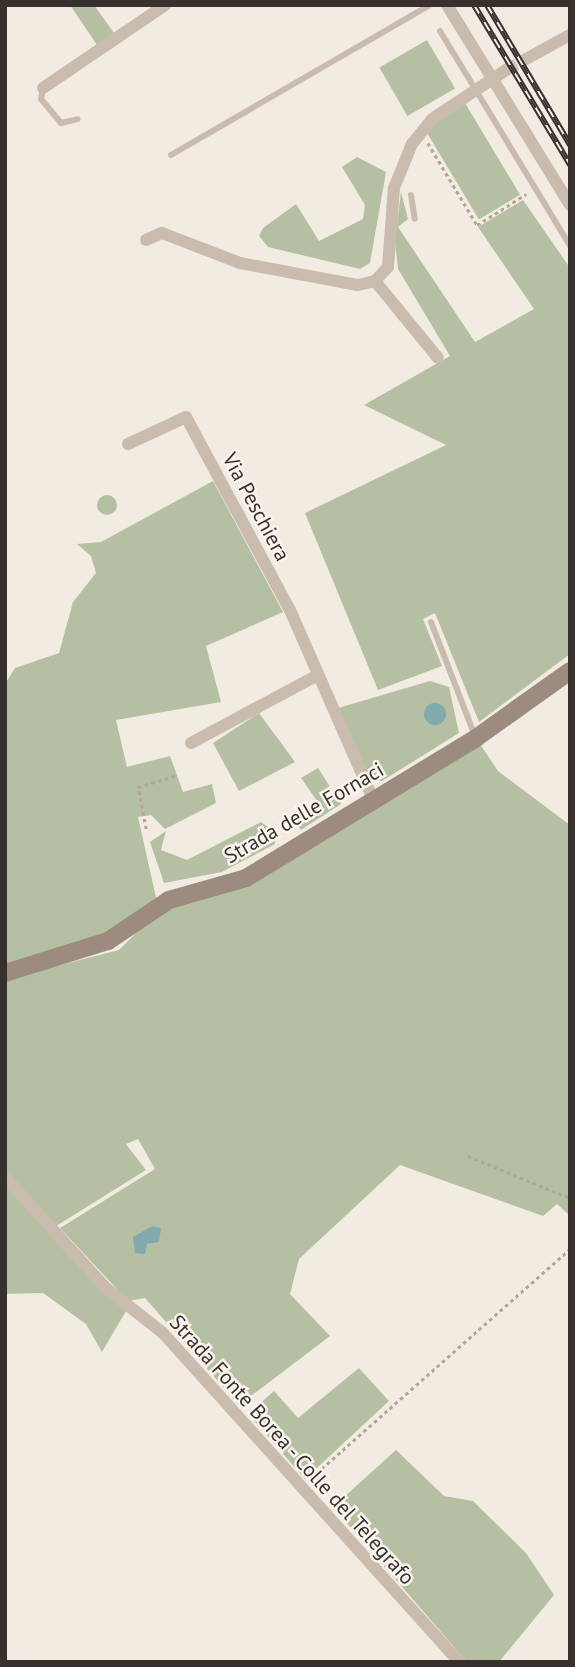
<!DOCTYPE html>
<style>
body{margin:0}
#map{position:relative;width:575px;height:1667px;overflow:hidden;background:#f2ebe1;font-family:"PT Sans",sans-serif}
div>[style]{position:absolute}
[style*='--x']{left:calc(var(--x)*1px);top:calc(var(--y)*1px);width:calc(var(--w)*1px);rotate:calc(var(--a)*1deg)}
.green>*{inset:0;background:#b5c0a2;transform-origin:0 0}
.round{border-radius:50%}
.water>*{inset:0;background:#82a9ad}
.street-tunnel>*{height:12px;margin-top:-6px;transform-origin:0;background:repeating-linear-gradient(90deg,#cdc6bd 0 12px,transparent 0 18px)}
.path>*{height:2.5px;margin-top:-1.25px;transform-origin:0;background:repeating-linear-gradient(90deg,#b5a598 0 3.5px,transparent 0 7px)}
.lane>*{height:6px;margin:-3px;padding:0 3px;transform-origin:3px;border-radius:3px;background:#c9bbae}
.street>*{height:12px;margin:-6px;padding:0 6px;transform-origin:6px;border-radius:6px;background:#c9bbae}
.secondary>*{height:18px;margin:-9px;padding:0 9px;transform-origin:9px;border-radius:9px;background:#9d8b7f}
.rail>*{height:6px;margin-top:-3px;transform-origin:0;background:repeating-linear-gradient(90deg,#f9f4ee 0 10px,#38302c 0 20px);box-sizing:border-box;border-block:2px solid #38302c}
span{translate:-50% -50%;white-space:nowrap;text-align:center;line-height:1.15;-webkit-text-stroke:5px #f9f4ee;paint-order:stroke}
.street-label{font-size:21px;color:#38302c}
.frame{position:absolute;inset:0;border:7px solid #38302c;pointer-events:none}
</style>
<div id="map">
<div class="green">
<i style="clip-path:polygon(70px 5px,94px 5px,114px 33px,97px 45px)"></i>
<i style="left:427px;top:40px;width:56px;height:55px;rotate:60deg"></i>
<i style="left:465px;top:103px;width:107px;height:48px;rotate:59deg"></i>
<i style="clip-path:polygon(357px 157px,386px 172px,370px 263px,360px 269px,268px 247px,259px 236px,263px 228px,296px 204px,319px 241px,363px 219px,365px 205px,342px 167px)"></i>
<i style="clip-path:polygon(401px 192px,408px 219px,398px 227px,475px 342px,534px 309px,478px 227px,523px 200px,570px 268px,570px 654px,479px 722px,435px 613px,423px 619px,442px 666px,378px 690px,305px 513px,446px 445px,364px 405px,450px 356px,398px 269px,395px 241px)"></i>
<i style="clip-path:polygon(213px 481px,283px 612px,206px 646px,221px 702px,116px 720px,127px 767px,170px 756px,183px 792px,212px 784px,216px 803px,165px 829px,151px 815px,138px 817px,157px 902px,97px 939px,5px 968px,5px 684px,15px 668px,59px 653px,73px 602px,96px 573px,91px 556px,77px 544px,101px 542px)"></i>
<i class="round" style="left:97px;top:495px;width:20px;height:20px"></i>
<i style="clip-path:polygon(430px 681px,449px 687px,459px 733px,382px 781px,367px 779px,338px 708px)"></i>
<i style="clip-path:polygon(259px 713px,295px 762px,239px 791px,213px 743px)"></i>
<i style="clip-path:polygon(476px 738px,498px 771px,570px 825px,570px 1216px,557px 1204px,543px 1216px,400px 1165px,299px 1259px,290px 1294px,330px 1336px,239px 1405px,145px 1298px,128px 1301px,60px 1228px,155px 1169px,138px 1139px,126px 1144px,146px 1170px,53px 1228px,126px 1311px,102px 1352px,86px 1324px,43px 1293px,5px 1294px,5px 979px,119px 950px,157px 912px,200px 896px)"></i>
<i style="clip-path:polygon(318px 768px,341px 804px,301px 830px,294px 820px,320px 805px,301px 778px)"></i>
<i style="clip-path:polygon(261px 822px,275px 832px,275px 844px,222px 872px,164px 883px,150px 842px,166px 831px,161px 850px,187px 860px)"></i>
<i style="clip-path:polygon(359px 1368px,389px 1401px,305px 1479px,248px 1414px,274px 1391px,298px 1418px)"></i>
<i style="clip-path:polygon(396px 1450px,444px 1496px,473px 1501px,526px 1553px,554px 1595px,499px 1662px,467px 1662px,333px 1507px)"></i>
</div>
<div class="water">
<i class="round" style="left:424px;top:703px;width:22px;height:22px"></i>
<i style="clip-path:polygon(152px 1226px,161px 1228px,159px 1242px,147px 1244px,145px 1254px,135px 1253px,133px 1237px)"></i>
</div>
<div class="street-tunnel">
<i style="--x:506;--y:70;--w:23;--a:-29"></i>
</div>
<div class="path">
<i style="--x:428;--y:143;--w:96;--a:59.1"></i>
<i style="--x:477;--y:225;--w:58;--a:-32.3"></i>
<i style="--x:146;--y:829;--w:43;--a:-100.8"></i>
<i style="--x:138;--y:787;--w:39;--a:-17"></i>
<i style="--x:468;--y:1156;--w:110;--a:22.4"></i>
<i style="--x:311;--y:1478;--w:346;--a:-41.5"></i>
</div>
<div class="lane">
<i style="--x:440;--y:31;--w:251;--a:58.8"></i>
<i style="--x:43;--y:88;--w:11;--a:100"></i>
<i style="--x:41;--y:99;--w:31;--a:50"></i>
<i style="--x:61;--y:123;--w:17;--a:-13"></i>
<i style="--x:171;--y:155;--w:299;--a:-30.1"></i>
<i style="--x:411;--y:195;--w:24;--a:81"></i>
<i style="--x:431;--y:622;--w:122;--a:68.9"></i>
</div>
<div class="street">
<i style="--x:447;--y:5;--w:235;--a:58.4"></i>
<i style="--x:526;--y:59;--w:50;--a:-28.6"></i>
<i style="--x:43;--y:88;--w:148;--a:-34.2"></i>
<i style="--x:146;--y:240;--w:17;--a:-24"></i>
<i style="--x:162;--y:233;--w:84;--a:21"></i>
<i style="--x:240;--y:263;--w:120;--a:10.6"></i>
<i style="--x:358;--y:285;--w:17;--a:-13"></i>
<i style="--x:375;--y:281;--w:19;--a:-47"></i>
<i style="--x:388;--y:267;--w:79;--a:-85.7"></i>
<i style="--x:394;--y:188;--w:48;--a:-67.8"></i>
<i style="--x:412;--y:144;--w:32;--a:-51"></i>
<i style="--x:432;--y:119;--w:89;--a:-33.5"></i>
<i style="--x:375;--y:281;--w:99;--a:50.7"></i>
<i style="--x:128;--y:444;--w:64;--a:-25"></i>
<i style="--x:186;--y:417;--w:219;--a:61.7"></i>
<i style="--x:290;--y:610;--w:206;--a:66.3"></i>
<i style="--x:191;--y:743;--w:144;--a:-28.2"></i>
<i style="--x:5;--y:1177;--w:150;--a:47.7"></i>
<i style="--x:106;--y:1288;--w:73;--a:38.3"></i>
<i style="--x:163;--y:1333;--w:443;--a:48"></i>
</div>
<div class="secondary">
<i style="--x:5;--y:973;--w:108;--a:-17.3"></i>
<i style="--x:108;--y:941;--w:73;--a:-33.9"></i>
<i style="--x:169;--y:900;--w:80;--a:-15.9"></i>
<i style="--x:246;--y:878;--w:269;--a:-31.3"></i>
<i style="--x:476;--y:738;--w:115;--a:-35.5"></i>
</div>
<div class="rail">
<i style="--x:474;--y:5;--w:187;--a:59"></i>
<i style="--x:487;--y:5;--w:163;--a:59.3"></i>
</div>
<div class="street-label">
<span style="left:256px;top:507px;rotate:62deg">Via Peschiera</span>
<span style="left:304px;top:813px;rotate:-30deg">Strada delle Fornaci</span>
<span style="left:292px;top:1450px;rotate:48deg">Strada Fonte Borea - Colle del Telegrafo</span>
</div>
<div class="frame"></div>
</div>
